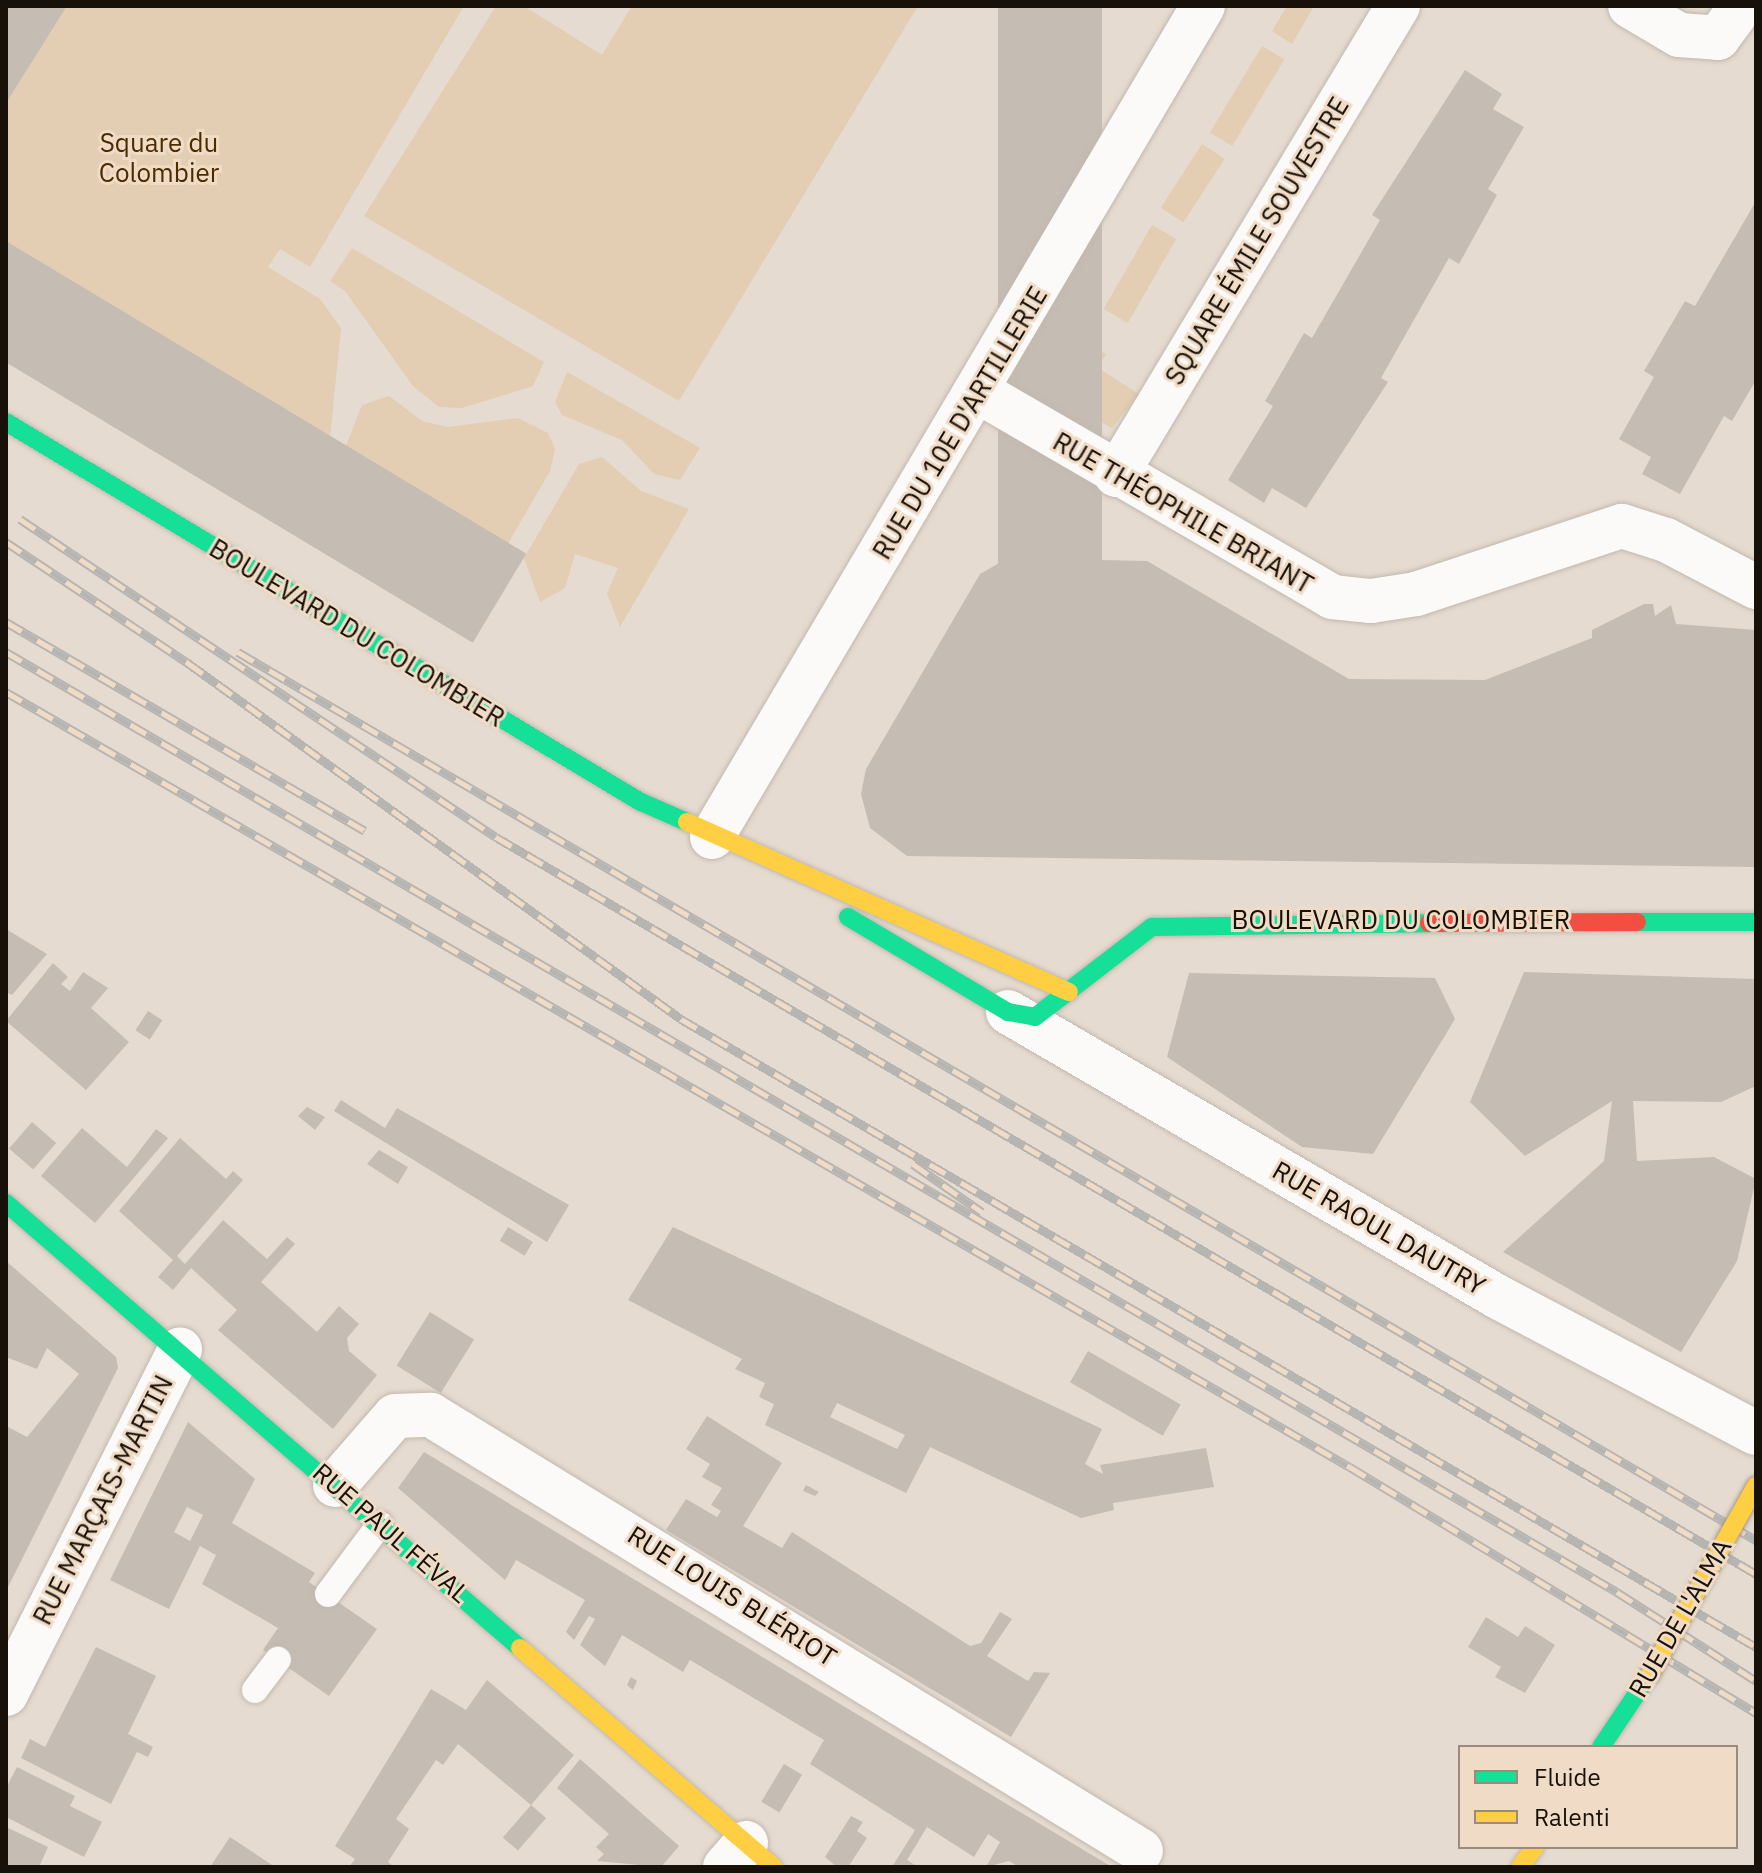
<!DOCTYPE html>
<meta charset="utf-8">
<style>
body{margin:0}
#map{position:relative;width:1762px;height:1873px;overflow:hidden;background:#e6dbd0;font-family:"IBM Plex Sans",sans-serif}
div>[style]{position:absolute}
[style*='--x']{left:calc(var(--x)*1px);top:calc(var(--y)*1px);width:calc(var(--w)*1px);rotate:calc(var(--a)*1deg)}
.green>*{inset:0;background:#e3cdb3;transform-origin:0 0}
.building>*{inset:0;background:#c5bcb3;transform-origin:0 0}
.roads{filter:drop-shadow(0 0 2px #c1b8af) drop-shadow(0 0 2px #c1b8af)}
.lane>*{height:26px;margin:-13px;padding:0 13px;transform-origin:13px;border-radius:13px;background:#fbfaf8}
.street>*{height:44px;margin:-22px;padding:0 22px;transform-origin:22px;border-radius:22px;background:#fbfaf8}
.fast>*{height:18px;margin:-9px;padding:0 9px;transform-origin:9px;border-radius:9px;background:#16e098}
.slow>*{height:18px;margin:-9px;padding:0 9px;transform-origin:9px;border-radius:9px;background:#ffcf43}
.jam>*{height:18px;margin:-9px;padding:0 9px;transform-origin:9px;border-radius:9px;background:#f24e42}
.rail>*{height:9px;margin-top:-4.5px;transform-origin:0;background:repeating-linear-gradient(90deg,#f0dcc6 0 18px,#b7b5b2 0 36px);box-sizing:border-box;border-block:2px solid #b7b5b2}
.bridges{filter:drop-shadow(0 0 2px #a79a87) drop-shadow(0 0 2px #a79a87)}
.slow-bridge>*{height:18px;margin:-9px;padding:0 9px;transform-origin:9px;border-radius:9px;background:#ffcf43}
span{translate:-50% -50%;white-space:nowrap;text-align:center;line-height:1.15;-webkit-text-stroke:6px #f0dcc6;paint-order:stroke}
.park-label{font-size:26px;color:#4a2c00}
.street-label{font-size:26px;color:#181109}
.frame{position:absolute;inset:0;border:8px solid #181109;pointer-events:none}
.legend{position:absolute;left:1458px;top:1745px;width:280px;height:104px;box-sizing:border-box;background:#f0dcc6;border:2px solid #9a8b7a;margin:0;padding:10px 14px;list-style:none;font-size:24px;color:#181109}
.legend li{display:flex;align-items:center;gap:16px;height:40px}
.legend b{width:40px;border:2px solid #9a8b7a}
</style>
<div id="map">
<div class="green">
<i style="clip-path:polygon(67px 6px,464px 6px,310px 267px,280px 249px,268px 267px,320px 299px,341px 328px,330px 438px,6px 241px,6px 103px)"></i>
<i style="clip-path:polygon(496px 6px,524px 6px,602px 55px,632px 6px,918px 6px,679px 401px,364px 216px)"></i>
<i style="clip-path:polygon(1287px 6px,1314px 6px,1292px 44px,1272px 31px)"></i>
<i style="left:1262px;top:46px;width:26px;height:101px;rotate:31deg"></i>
<i style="left:1202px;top:144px;width:27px;height:76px;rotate:33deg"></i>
<i style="left:1152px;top:225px;width:28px;height:97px;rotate:30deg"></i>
<i style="clip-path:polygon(352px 248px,544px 362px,533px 386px,462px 408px,439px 407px,413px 386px,345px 291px,330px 281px)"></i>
<i style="clip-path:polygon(1086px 341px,1106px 354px,1098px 368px,1139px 394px,1112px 428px,1052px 396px)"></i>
<i style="clip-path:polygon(567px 372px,700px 448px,680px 480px,654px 474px,622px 440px,562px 415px,555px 402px)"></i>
<i style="clip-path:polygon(389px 396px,422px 421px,447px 427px,518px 418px,548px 433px,555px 449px,550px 471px,506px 547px,345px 448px,362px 405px)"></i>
<i style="clip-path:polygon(602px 457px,641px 491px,689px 509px,620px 627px,607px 593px,618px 568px,575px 554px,565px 588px,540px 602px,524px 558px,579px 464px)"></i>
</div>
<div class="building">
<i style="clip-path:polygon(6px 6px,67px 6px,6px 103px)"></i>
<i style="left:998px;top:6px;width:104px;height:728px"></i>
<i style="clip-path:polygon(1465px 70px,1502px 94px,1493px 109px,1524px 127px,1488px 189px,1497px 195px,1459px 264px,1449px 258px,1381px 378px,1388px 382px,1306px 508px,1272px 488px,1264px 503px,1228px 480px,1273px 406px,1265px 401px,1287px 363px,1304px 333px,1312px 338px,1380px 220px,1372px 215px)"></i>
<i style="clip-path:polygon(1756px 201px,1756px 380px,1732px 421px,1724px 416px,1680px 494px,1642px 474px,1651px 457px,1619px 439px,1654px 377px,1644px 371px,1685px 301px,1695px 306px)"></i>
<i style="left:6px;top:241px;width:607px;height:104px;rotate:31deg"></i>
<i style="clip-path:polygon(1008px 558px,1147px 561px,1349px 679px,1485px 680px,1592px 638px,1592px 630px,1644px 604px,1653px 604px,1655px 616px,1671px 605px,1676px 624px,1756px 630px,1756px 867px,907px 856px,870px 828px,861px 794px,866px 769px,980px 574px)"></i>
<i style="clip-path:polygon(6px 929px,47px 954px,12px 995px,6px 992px)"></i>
<i style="clip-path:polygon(53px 963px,68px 977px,61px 984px,70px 991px,83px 972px,108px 988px,91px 1008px,129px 1042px,86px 1090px,6px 1021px)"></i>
<i style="clip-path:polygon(1524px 972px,1756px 979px,1756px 1086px,1721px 1102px,1633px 1101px,1637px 1161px,1714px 1157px,1756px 1179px,1737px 1261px,1681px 1352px,1503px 1252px,1604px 1161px,1612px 1101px,1525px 1156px,1470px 1102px)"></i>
<i style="clip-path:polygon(1189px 973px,1435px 978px,1455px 1019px,1373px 1154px,1302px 1147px,1167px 1057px)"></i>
<i style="left:148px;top:1011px;width:17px;height:23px;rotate:33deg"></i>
<i style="clip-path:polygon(341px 1100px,385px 1128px,397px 1108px,569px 1205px,547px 1242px,334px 1111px)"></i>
<i style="clip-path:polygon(307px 1107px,325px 1117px,315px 1130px,298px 1116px)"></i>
<i style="left:32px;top:1122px;width:32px;height:35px;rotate:41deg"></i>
<i style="clip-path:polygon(82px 1128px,127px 1167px,156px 1129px,168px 1138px,95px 1223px,41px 1176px)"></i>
<i style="clip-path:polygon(180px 1138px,226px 1179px,233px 1171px,243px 1180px,177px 1256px,185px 1264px,223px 1220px,267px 1259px,287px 1237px,295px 1244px,261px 1282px,317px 1332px,339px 1306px,359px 1324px,347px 1338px,349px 1351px,377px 1375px,333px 1429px,218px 1330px,237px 1310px,191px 1268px,173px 1290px,158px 1277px,173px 1260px,119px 1211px)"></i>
<i style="clip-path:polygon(379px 1150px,408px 1167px,398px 1184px,367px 1164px)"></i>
<i style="left:508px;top:1227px;width:29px;height:16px;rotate:31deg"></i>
<i style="clip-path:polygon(evenodd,673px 1227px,1102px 1429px,1085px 1464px,1103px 1474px,1100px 1465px,1206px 1448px,1214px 1487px,1113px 1503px,1114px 1510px,1081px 1518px,930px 1447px,906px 1493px,765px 1425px,774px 1404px,759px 1397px,765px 1383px,735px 1369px,742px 1359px,628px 1300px,673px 1227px,837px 1403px,905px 1435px,897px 1449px,830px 1417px,837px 1403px)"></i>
<i style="clip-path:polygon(6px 1261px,116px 1357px,118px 1368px,6px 1591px,6px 1426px,27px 1437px,79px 1374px,47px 1348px,37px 1369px,6px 1357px)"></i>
<i style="left:430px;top:1312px;width:52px;height:63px;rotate:32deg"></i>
<i style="left:1088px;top:1351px;width:107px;height:36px;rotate:30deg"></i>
<i style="clip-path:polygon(707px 1416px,782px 1463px,743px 1526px,782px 1548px,792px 1532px,970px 1646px,981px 1643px,1000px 1612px,1012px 1619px,987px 1656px,1028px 1681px,1034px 1672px,1050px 1673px,1011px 1737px,666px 1530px,686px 1499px,717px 1517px,721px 1511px,711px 1505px,722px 1488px,702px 1477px,710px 1464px,686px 1449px)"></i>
<i style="clip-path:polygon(evenodd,188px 1422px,255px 1479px,232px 1523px,315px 1573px,309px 1582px,377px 1629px,329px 1696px,263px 1650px,278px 1628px,202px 1584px,216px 1555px,200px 1546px,169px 1609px,110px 1580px,188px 1422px,187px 1507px,203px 1515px,190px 1541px,174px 1532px,187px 1507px)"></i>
<i style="clip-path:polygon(424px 1452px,845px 1707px,1112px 1867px,1019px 1867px,1009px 1861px,986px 1867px,1000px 1842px,988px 1834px,974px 1857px,927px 1827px,907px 1860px,918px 1867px,892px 1867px,915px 1830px,810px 1764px,824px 1740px,690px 1660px,683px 1672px,622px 1635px,605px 1666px,580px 1645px,595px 1619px,589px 1616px,574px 1640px,566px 1632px,585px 1600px,516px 1560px,505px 1580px,398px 1488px)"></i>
<i style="clip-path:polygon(806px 1485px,819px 1492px,815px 1496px,803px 1491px)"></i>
<i style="clip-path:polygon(1486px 1617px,1518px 1637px,1525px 1626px,1555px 1645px,1525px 1693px,1495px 1677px,1501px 1667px,1468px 1647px)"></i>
<i style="clip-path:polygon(96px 1647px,156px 1676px,128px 1734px,153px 1747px,148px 1757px,137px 1752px,111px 1804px,21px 1758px,30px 1739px,45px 1747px)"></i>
<i style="clip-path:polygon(631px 1677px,637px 1681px,633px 1690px,627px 1685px)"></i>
<i style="clip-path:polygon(487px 1680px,574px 1755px,531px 1805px,458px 1744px,443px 1765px,436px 1760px,396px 1819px,409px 1829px,388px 1862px,394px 1867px,349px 1867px,355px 1859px,335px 1846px,431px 1689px,466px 1710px)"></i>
<i style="clip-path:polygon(580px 1759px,679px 1846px,661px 1867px,597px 1861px,604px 1854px,596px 1847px,609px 1834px,557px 1788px)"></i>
<i style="left:784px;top:1764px;width:21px;height:44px;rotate:31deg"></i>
<i style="clip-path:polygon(17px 1767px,75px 1796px,70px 1806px,102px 1822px,84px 1857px,6px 1817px,6px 1788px)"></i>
<i style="left:531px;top:1805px;width:20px;height:43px;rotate:41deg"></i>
<i style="clip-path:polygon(851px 1816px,863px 1822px,857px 1831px,867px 1838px,848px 1867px,837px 1867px,825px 1857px)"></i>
<i style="clip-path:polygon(6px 1827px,48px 1847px,39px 1867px,6px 1867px)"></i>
<i style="clip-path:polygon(230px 1837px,275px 1867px,210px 1867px)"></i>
</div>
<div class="roads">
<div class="lane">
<i style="--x:328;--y:1594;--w:87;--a:-53.4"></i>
<i style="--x:255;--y:1690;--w:38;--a:-53"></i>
</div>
<div class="street">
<i style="--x:1630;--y:6;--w:57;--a:30.6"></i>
<i style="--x:1679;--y:35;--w:39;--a:4"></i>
<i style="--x:1718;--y:38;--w:39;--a:-54"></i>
<i style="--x:979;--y:392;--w:408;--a:30.1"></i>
<i style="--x:1332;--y:597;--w:39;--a:6"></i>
<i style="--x:1371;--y:601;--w:46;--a:-8.8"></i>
<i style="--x:1416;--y:594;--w:217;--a:-18.3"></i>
<i style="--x:1622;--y:526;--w:46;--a:17.7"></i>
<i style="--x:1666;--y:540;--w:102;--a:27.6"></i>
<i style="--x:1116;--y:475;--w:547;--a:-58.98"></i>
<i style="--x:712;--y:837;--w:965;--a:-59.42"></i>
<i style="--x:1008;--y:1012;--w:567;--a:30.18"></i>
<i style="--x:1498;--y:1297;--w:292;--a:27.8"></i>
<i style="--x:335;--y:1485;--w:91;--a:-49"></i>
<i style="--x:395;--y:1416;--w:36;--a:-2"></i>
<i style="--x:431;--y:1415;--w:833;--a:31.55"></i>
<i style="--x:6;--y:1694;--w:386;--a:-63.2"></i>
<i style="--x:725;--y:1867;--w:32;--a:-49"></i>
</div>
<div class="fast">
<i style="--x:6;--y:422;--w:738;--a:30.91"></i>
<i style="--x:639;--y:801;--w:52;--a:23.6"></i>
<i style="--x:848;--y:917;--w:186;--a:30.7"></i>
<i style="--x:1008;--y:1012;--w:27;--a:10"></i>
<i style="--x:1035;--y:1017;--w:148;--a:-37.6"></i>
<i style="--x:1152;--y:927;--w:277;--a:-0.8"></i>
<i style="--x:1637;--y:922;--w:119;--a:0"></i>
<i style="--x:6;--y:1203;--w:680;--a:40.88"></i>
<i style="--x:1601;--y:1747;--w:88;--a:-56.1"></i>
</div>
<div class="slow">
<i style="--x:687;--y:822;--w:418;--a:24"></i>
<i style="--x:520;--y:1648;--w:335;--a:40.8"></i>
<i style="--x:1520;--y:1867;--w:25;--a:-53"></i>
</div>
<div class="jam">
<i style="--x:1429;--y:923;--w:208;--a:-0.3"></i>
</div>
</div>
<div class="rail">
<i style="--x:20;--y:519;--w:572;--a:33.75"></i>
<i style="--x:496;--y:837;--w:1460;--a:30.32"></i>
<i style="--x:6;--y:542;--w:219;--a:33.6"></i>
<i style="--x:188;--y:663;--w:608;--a:35.83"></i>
<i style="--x:681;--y:1019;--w:1245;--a:30.29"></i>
<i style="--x:6;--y:622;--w:415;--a:30.2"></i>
<i style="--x:6;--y:652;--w:1865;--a:30.26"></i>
<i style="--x:1617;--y:1592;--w:165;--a:32.6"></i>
<i style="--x:238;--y:652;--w:1759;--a:30.33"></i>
<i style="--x:6;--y:692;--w:1551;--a:29.97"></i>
<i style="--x:1350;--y:1467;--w:475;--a:31.2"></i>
<i style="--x:913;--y:1164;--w:84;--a:34.8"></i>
</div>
<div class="bridges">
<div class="slow-bridge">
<i style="--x:1650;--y:1674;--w:216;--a:-60.6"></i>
</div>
</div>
<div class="park-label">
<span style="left:159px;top:158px">Square du<br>Colombier</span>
</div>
<div class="street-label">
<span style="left:1257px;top:241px;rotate:-59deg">SQUARE ÉMILE SOUVESTRE</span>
<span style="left:960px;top:423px;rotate:-59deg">RUE DU 10E D'ARTILLERIE</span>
<span style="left:1183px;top:513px;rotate:30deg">RUE THÉOPHILE BRIANT</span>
<span style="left:357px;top:633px;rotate:31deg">BOULEVARD DU COLOMBIER</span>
<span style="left:1401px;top:920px">BOULEVARD DU COLOMBIER</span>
<span style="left:1379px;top:1228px;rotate:30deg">RUE RAOUL DAUTRY</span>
<span style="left:103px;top:1500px;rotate:-63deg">RUE MARÇAIS-MARTIN</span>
<span style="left:391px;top:1533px;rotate:41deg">RUE PAUL FÉVAL</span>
<span style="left:732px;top:1596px;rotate:32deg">RUE LOUIS BLÉRIOT</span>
<span style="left:1680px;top:1618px;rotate:-60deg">RUE DE L'ALMA</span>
</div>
<div class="frame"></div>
<ul class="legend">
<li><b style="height:10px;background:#16e098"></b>Fluide</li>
<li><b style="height:10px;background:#ffcf43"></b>Ralenti</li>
</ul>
</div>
